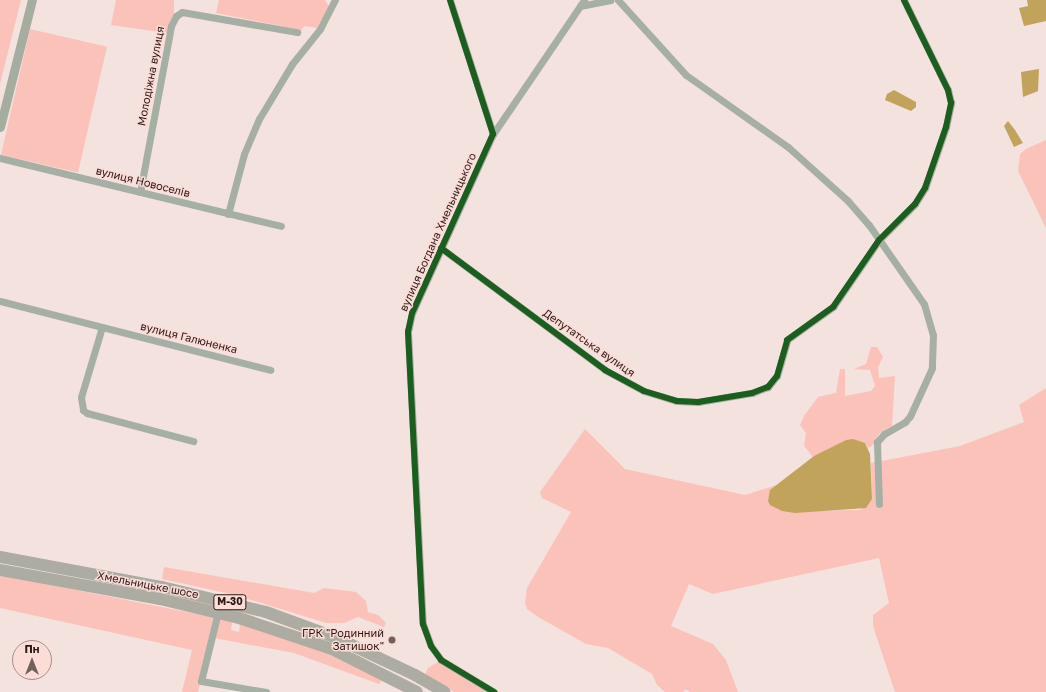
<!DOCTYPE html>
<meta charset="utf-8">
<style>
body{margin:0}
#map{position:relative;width:1046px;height:692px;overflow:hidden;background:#f4e2df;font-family:"Golos Text",sans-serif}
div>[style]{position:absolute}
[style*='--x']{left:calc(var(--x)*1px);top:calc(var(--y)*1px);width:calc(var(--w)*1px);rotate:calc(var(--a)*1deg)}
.green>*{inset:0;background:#fac2b9;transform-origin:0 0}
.water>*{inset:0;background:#c1a35b}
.street>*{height:7px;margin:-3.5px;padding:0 3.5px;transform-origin:3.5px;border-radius:3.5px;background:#a6afa3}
.secondary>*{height:9px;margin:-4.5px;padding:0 4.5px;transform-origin:4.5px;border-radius:4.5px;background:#a4ad9f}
.highway>*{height:12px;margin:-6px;padding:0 6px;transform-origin:6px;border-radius:6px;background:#adaca3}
.cycleway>*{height:6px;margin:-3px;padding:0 3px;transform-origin:3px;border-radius:3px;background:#1b5e20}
.dots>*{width:11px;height:11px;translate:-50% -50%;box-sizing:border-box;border:2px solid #fcdcd7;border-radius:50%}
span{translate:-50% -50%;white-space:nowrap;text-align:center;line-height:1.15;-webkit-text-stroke:3px #fcdcd7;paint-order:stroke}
.shield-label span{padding:1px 3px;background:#fcdcd7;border:1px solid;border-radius:3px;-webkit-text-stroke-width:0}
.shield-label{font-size:10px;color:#2b1916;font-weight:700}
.street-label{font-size:11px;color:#2b1916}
.poi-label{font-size:11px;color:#2b1916}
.right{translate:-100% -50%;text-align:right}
.north{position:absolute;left:12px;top:640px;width:40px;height:40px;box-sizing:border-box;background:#fcdcd7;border:1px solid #a88e8a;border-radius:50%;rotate:0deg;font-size:11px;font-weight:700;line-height:16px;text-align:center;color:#2b1916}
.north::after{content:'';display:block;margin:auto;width:14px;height:18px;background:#715f5c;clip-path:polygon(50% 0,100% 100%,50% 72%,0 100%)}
</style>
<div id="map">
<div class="green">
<i style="clip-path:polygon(0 0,21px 0,0 84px)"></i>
<i style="clip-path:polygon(116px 0,174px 0,174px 12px,167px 33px,111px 25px)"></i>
<i style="clip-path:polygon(219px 0,325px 0,329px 7px,317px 28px,305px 26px,301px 30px,216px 13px)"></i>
<i style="left:30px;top:29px;width:79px;height:129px;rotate:13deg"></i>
<i style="clip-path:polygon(1046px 140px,1046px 228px,1018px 171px,1020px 154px,1026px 149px)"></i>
<i style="clip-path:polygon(871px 347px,877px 347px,883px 357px,878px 367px,879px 378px,895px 376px,892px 426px,879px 434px,872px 446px,868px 448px,865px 443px,846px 440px,813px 457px,804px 446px,806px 433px,800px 425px,804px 416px,818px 397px,836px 393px,840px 369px,845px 369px,845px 396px,871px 391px,875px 386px,870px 370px,854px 369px,866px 364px)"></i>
<i style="clip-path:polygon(1046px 388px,1046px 692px,895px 692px,873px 626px,873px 615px,889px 603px,879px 558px,713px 594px,689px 584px,671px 626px,713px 644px,726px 660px,738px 692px,690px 692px,685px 689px,683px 692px,665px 692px,657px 685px,652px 674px,608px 648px,586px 644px,538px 617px,527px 609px,525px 603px,527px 588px,571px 512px,542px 498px,540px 492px,585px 429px,625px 469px,745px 495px,777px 485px,773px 491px,782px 511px,860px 510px,872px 499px,871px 463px,960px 446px,1024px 422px,1019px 405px)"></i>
<i style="clip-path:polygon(164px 567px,314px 593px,324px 588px,356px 592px,366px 601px,368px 612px,378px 615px,386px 623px,384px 627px,358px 617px,344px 623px,326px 623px,235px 595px,162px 579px)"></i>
<i style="clip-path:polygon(0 575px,217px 618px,198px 692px,182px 692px,192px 650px,0 608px)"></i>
<i style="clip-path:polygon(219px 618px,232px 622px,231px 630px,239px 632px,240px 624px,332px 655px,382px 680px,379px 684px,294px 653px,214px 638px)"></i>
<i style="clip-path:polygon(441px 660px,494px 692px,454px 692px,425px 675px,428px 668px)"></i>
</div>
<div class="water">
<i style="clip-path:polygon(1018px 0,1046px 0,1046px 21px,1024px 26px,1019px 8px,1028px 6px,1027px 0)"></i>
<i style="clip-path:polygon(1039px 69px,1038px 91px,1023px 97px,1021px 72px)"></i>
<i style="clip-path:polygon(894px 90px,916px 102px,916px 107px,911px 111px,885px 100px,887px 94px)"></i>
<i style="clip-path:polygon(1008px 121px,1015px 130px,1023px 143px,1014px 147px,1004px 126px)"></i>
<i style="clip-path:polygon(853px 439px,865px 443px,870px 454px,872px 499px,866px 508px,795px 513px,782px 511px,770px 505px,768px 501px,770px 490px,814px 456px,846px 440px)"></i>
</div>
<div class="street">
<i style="--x:450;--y:0;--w:141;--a:72.2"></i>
<i style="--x:493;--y:134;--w:196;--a:114.3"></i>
<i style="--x:412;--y:313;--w:19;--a:102"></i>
<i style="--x:408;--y:332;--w:292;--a:87.1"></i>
<i style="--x:423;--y:624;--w:23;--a:70"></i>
<i style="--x:431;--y:646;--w:17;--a:54"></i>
<i style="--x:441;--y:660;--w:62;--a:31.1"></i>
<i style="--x:618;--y:0;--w:101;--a:47.8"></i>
<i style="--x:686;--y:75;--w:125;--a:35.2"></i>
<i style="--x:788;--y:147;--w:81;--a:42"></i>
<i style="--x:848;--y:201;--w:32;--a:49"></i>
<i style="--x:869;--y:225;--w:96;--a:55.2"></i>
<i style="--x:924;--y:304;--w:32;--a:74"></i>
<i style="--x:933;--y:335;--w:33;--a:92"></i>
<i style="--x:932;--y:368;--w:53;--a:114.6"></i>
<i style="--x:910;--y:416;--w:8;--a:130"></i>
<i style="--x:905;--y:422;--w:24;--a:150"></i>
<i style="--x:884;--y:434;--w:11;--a:131"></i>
<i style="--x:877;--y:442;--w:62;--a:88.2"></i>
<i style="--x:580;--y:6;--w:31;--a:-11"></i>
<i style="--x:493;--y:134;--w:162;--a:-55.8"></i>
<i style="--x:0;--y:158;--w:289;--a:13.6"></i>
<i style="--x:140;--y:192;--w:169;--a:-79.4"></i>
<i style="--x:171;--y:26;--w:11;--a:-63"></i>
<i style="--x:176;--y:16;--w:7;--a:-34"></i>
<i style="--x:182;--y:12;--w:117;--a:9.9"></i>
<i style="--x:228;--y:214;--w:62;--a:-75.1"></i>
<i style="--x:244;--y:154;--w:38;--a:-67"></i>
<i style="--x:259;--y:119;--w:64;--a:-59"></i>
<i style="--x:292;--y:64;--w:45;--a:-51.3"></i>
<i style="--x:320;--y:29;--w:33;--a:-63"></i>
<i style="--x:441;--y:248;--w:204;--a:36.6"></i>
<i style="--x:605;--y:370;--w:44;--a:28.3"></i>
<i style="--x:644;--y:391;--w:34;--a:17"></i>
<i style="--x:677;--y:401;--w:21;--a:3"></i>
<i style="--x:698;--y:402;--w:55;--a:-9.5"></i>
<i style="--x:752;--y:393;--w:17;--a:-21"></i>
<i style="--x:768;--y:387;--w:14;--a:-51"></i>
<i style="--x:777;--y:376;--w:37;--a:-74"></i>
<i style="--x:787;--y:340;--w:57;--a:-35.7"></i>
<i style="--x:833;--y:307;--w:81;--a:-55.5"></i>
<i style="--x:879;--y:240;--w:51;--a:-45"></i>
<i style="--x:915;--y:204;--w:19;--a:-58"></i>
<i style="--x:925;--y:188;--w:65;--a:-71"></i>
<i style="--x:946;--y:127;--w:25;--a:-78"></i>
<i style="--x:951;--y:103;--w:13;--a:-103"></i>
<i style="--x:948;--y:90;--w:100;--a:-116.1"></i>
<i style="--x:0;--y:301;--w:279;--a:14.3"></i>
<i style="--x:102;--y:327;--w:73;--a:106.7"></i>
<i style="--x:81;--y:397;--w:13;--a:81"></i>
<i style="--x:83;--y:410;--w:5;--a:37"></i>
<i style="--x:87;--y:413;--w:110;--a:14.8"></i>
<i style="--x:218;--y:612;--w:71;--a:103.8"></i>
<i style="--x:201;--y:681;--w:66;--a:9.6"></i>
</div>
<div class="secondary">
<i style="--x:0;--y:127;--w:131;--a:-75.9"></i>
</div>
<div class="highway">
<i style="--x:0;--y:557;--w:165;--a:10.5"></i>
<i style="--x:162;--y:587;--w:107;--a:13.5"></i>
<i style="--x:266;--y:612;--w:76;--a:20.1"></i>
<i style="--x:337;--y:638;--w:86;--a:25.4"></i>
<i style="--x:415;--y:675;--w:34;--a:30"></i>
<i style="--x:0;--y:570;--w:163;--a:10.3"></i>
<i style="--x:160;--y:599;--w:81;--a:13.5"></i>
<i style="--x:239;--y:618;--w:98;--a:18.4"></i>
<i style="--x:332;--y:649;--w:95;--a:26.8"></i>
</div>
<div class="cycleway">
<i style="--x:450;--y:0;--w:141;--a:72.2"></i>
<i style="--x:493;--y:134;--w:196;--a:114.3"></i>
<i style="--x:412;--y:313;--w:19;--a:102"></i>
<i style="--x:408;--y:332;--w:292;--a:87.1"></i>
<i style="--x:423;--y:624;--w:23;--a:70"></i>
<i style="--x:431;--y:646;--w:17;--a:54"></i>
<i style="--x:441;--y:660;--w:62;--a:31.1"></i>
<i style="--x:441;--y:248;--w:204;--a:36.6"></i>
<i style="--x:605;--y:370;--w:44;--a:28.3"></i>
<i style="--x:644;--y:391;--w:34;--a:17"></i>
<i style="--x:677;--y:401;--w:21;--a:3"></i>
<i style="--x:698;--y:402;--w:55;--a:-9.5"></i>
<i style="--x:752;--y:393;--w:17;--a:-21"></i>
<i style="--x:768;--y:387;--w:14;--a:-51"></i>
<i style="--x:777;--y:376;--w:37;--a:-74"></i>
<i style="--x:787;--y:340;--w:57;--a:-35.7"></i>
<i style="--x:833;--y:307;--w:81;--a:-55.5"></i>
<i style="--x:879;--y:240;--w:51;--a:-45"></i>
<i style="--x:915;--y:204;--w:19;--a:-58"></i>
<i style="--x:925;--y:188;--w:65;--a:-71"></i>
<i style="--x:946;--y:127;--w:25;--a:-78"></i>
<i style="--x:951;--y:103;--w:13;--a:-103"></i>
<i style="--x:948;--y:90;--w:100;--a:-116.1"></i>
</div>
<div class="dots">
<i style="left:392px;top:640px;background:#715f5c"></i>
</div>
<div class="shield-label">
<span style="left:230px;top:602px">М-30</span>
</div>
<div class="street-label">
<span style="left:151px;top:76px;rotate:-79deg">Молодіжна вулиця</span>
<span style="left:143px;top:182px;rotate:14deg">вулиця Новоселів</span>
<span style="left:438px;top:232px;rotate:-66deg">вулиця Богдана Хмельницького</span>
<span style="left:189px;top:338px;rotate:14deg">вулиця Галюненка</span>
<span style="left:589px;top:343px;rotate:35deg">Депутатська вулиця</span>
<span style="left:148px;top:585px;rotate:11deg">Хмельницьке шосе</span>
</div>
<div class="poi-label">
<span class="right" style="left:384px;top:640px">ГРК "Родинний<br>Затишок"</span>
</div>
<div class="north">Пн</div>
</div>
